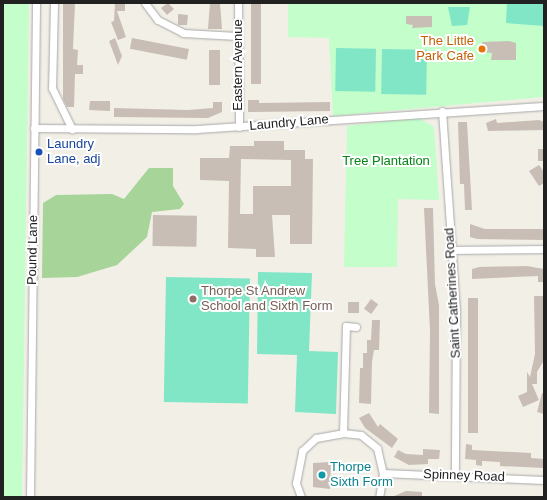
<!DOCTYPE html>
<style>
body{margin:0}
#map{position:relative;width:547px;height:500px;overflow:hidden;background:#f2efe7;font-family:Arial,sans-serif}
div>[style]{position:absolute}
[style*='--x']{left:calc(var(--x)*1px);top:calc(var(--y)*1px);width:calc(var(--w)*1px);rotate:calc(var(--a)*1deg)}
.forest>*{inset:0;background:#a7d499}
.park>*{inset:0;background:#c3fecb}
.pitch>*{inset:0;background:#80e6c5;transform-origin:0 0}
.building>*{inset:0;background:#c8beb6;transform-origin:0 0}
.roads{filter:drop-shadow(0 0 1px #a8a8a8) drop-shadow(0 0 1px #a8a8a8)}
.street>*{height:7px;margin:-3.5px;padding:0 3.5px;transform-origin:3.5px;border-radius:3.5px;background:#fff}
.dots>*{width:11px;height:11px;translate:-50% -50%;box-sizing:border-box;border:2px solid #fff;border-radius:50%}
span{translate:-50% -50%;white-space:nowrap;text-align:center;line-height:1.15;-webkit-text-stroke:4px #fff;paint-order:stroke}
.food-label{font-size:13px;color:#c56008}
.right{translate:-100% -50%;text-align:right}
.street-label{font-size:13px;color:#212121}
.transit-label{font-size:13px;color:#164399}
.left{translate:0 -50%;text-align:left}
.park-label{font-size:13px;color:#048616}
.education-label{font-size:13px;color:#785e54}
.culture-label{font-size:13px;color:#0d838f}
.frame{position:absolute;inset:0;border:4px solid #212121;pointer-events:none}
</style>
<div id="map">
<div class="forest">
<i style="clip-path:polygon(149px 168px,173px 168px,173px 186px,184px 204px,180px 209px,152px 212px,147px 237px,117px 265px,77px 277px,42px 278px,43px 203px,56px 195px,112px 194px,124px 199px)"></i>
</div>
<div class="park">
<i style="clip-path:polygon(3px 3px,29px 3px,22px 497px,3px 497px)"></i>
<i style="clip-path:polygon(288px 3px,544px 3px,544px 97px,333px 116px,329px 38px,288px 37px)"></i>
<i style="clip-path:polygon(422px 117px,422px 120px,434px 127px,439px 200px,398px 199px,397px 267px,344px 267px,347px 126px)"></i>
</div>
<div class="pitch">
<i style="clip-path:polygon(507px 3px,544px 3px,544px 26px,506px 23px)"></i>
<i style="clip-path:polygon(448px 7px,470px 7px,467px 25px,452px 26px)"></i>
<i style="left:336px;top:48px;width:40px;height:43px;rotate:1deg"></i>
<i style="left:382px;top:49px;width:45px;height:45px;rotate:1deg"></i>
<i style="clip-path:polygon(258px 272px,312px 273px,309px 351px,338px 352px,336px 414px,295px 412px,297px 355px,257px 354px)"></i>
<i style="left:166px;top:277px;width:84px;height:125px;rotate:1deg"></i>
</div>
<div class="building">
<i style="clip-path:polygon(63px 3px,75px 3px,73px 49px,78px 50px,77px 65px,83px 65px,83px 74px,75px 74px,74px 107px,67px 107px,63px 99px)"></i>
<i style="clip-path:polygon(115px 3px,125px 3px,125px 11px,117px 11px,126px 37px,118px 40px,111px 22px,114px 21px)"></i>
<i style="clip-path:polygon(168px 3px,174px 9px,167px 15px,161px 8px)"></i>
<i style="clip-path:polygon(210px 3px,220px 3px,222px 29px,208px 29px)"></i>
<i style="left:251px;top:3px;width:10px;height:81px"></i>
<i style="clip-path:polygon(178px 14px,188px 15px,187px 25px,178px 25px)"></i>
<i style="clip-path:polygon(406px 16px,432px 16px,432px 27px,412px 28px,413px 25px,406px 24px)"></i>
<i style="clip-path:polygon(115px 38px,122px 56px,118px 65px,109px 41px)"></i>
<i style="left:132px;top:38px;width:58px;height:11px;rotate:11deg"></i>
<i style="clip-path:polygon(509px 41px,516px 43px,516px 60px,491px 60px,492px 53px,481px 52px,482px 42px)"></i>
<i style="left:209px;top:50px;width:11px;height:35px"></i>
<i style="clip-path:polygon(248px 100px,259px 100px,259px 103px,330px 102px,330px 111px,248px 112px)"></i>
<i style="clip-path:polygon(90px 101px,110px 101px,110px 111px,89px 110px)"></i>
<i style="clip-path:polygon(213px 102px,222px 102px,222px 112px,208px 118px,114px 117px,114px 108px,188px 110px,213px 108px)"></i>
<i style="clip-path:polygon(496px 119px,497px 123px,539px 120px,544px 122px,544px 130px,488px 131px,486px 123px)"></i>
<i style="clip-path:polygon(458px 122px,467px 122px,472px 210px,465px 210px,464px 184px,460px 184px)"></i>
<i style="clip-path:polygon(evenodd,254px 141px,284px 141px,284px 150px,305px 150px,305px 159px,313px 159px,312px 244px,290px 244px,290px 215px,272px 215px,275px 257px,256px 257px,256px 249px,228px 248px,229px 181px,200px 180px,200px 158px,229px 158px,230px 146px,254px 146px,254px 141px,241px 159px,291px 160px,291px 186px,253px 186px,253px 214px,240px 214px,241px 159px)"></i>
<i style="left:538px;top:149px;width:6px;height:12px"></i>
<i style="clip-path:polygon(539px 165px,544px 172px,544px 183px,539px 186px,529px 171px)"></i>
<i style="clip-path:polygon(424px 208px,433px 208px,435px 284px,439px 305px,439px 414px,429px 413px,430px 331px)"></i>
<i style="left:153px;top:215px;width:44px;height:31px;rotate:1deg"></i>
<i style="clip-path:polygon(470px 224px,485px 229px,544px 229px,544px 240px,477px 239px,470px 237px)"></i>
<i style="clip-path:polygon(527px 266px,544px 269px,544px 282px,538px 282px,538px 276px,472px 279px,472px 269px,479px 267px)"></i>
<i style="clip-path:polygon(534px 296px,544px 296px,543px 362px,537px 372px,537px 384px,532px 384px,539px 400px,523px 407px,518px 396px,527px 392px,527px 372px,530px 377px,535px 354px)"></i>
<i style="left:468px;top:298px;width:10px;height:135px"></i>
<i style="left:371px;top:299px;width:9px;height:12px;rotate:36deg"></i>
<i style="left:348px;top:302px;width:11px;height:11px"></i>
<i style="clip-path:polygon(372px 320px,380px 320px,379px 350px,374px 350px,372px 362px,371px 404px,359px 403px,360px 368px,363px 368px,363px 353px,367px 353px,367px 340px,371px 340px)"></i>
<i style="clip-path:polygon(542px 393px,544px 393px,544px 414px,537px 412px)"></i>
<i style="clip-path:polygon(369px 413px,378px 427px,380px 424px,398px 439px,392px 448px,365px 428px,359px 418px)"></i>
<i style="clip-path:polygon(466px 444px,472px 445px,472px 450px,531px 453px,531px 458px,544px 459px,544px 468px,500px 466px,500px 462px,482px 461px,482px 466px,476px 465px,476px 460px,465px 459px)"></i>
<i style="clip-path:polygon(423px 449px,440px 450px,439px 459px,428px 459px,428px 464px,409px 465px,394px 457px,398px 450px,406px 454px,423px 455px)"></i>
<i style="clip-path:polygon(331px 462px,330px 489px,313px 487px,313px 463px)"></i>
<i style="clip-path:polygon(406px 491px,422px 492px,422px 497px,392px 497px)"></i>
</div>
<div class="roads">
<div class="street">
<i style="--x:54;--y:3;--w:85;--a:91.3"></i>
<i style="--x:52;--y:88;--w:46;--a:64"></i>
<i style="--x:145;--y:3;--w:21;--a:53"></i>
<i style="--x:158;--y:20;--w:28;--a:27"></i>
<i style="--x:183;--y:33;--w:54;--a:3.2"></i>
<i style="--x:238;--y:3;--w:124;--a:89.5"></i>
<i style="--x:442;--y:111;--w:202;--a:86"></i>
<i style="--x:456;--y:313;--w:162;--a:90.4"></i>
<i style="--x:34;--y:128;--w:163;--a:0.4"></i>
<i style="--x:197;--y:129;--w:348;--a:-3.8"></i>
<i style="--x:452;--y:250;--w:92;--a:-0.6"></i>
<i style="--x:356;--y:327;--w:10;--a:-174"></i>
<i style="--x:346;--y:326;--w:107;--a:91.6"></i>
<i style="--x:343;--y:433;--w:18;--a:6"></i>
<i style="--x:361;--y:435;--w:21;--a:39"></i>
<i style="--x:377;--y:448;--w:26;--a:77"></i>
<i style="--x:383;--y:473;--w:24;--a:99"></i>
<i style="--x:383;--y:473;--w:161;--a:2.5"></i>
<i style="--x:30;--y:497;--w:494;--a:-89.3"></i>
<i style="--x:301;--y:497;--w:15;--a:-110"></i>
<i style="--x:296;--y:483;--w:33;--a:-79"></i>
<i style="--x:302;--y:451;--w:19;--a:-43"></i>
<i style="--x:316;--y:438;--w:27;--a:-10"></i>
</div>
</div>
<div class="dots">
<i style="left:482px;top:49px;background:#e8710a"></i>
<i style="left:39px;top:152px;background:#1a4fb4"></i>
<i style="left:193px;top:299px;background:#8d6e63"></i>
<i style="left:322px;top:475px;background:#0f9aa8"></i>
</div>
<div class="food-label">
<span class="right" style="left:474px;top:49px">The Little<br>Park Cafe</span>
</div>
<div class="street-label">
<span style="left:238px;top:65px;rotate:-90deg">Eastern Avenue</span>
<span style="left:289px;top:123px;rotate:-5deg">Laundry Lane</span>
<span style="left:33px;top:250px;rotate:-89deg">Pound Lane</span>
<span style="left:453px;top:293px;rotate:-93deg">Saint Catherines Road</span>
<span style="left:464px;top:476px;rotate:2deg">Spinney Road</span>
</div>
<div class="transit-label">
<span class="left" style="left:47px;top:152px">Laundry<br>Lane, adj</span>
</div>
<div class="park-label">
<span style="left:386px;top:161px">Tree Plantation</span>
</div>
<div class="education-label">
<span class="left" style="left:201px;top:299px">Thorpe St Andrew<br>School and Sixth Form</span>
</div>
<div class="culture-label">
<span class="left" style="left:330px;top:475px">Thorpe<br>Sixth Form</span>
</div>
<div class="frame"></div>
</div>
